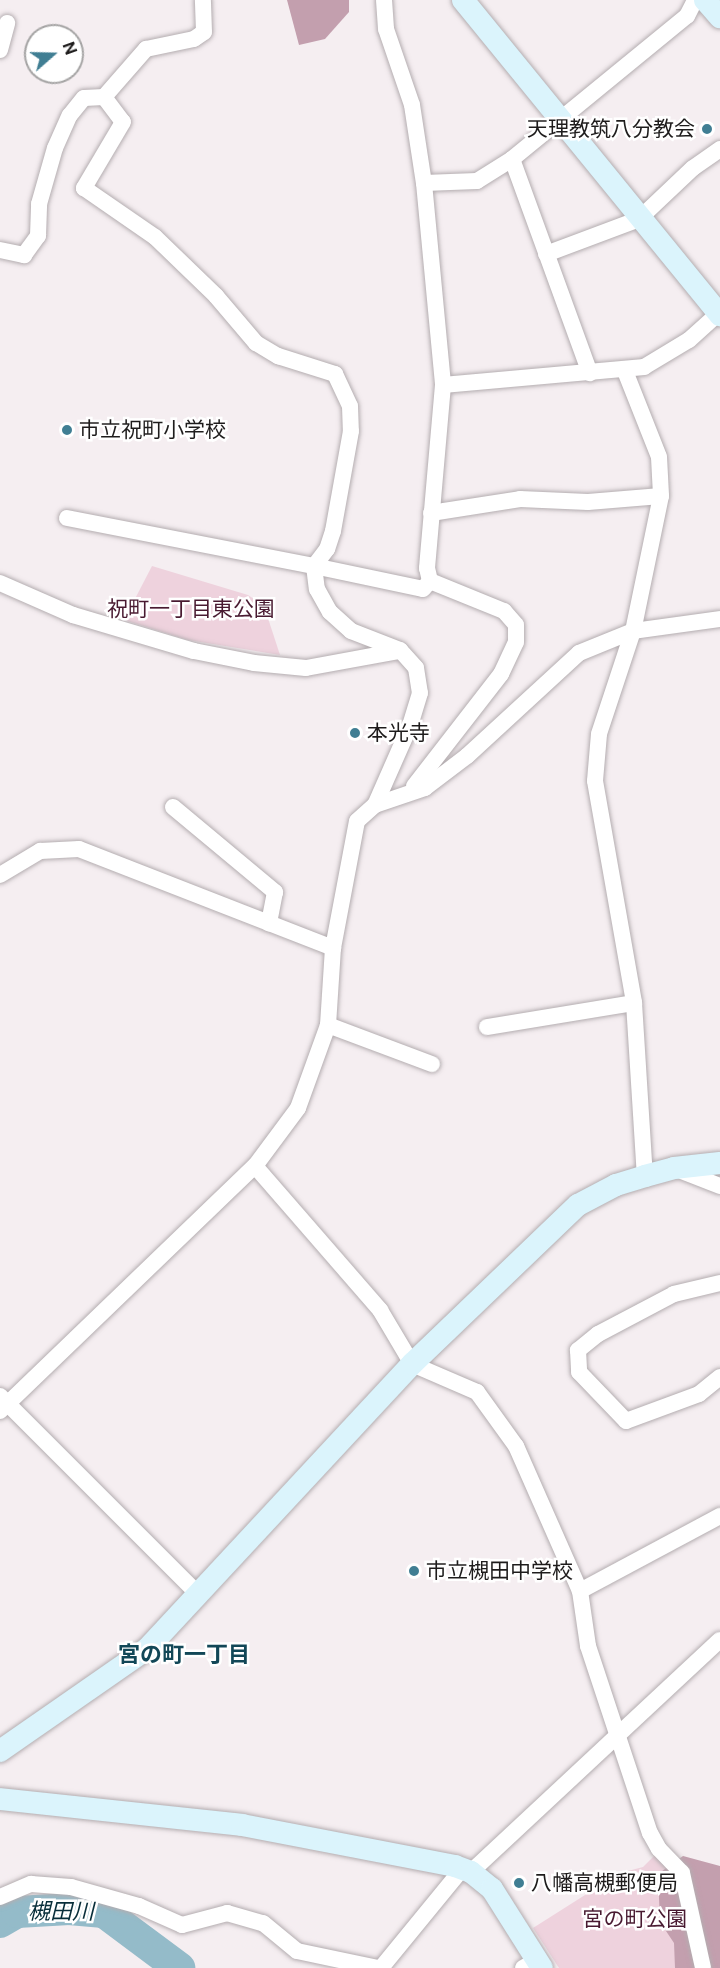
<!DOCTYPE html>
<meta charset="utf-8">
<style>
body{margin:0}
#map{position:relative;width:720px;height:1968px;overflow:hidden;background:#f5eef1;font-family:"Public Sans","Noto Sans JP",sans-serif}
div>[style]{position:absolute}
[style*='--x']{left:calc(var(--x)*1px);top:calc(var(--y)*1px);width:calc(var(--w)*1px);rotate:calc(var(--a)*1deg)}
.green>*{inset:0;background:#eed2dd}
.forest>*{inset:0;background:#c39fae}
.river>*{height:32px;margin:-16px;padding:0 16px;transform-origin:16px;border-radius:16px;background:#94bbc9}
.roads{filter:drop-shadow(0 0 2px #b4adb0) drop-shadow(0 0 2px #b4adb0)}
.street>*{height:16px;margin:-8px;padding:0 8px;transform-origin:8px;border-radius:8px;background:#fff}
.secondary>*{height:22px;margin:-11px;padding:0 11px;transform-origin:11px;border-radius:11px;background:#dbf4fc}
.dots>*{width:16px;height:16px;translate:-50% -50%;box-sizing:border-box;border:3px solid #fff;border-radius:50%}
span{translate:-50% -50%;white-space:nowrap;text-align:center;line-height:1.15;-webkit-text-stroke:5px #fff;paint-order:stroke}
.poi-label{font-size:21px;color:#1e1c1c}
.right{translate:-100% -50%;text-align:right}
.left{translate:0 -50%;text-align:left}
.park-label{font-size:21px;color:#491a31}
.neighbourhood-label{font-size:22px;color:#124757;font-weight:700}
.water-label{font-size:22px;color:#082e3a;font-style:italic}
.north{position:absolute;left:24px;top:24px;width:60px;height:60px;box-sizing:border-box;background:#fff;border:2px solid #a5a4a4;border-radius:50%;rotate:70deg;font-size:16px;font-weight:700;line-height:24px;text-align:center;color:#1e1c1c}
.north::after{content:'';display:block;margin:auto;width:21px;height:27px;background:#407e93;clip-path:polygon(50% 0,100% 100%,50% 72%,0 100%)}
</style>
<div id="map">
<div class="green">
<i style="clip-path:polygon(152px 566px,248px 595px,264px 606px,280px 655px,188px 640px,124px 620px)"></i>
<i style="clip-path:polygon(656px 1854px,676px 1877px,696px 1968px,559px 1968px,533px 1928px,585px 1895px,586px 1882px,643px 1867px)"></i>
</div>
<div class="forest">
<i style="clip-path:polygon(287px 0,349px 0,349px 12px,325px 39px,299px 45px)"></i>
<i style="clip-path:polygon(683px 1856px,720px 1866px,720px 1968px,675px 1968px,674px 1943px,660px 1922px,658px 1874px)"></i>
</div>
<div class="river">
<i style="--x:0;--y:1922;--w:20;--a:-30"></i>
<i style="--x:17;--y:1912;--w:52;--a:-3.3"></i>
<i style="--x:69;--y:1909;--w:35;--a:5"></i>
<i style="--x:104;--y:1912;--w:94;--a:36.7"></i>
</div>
<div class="roads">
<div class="street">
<i style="--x:384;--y:0;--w:29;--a:86"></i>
<i style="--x:386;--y:29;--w:80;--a:71.1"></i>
<i style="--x:412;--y:105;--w:79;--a:81.3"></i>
<i style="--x:424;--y:183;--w:203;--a:84.6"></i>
<i style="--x:443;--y:385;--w:184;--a:95"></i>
<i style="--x:427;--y:568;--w:13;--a:77"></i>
<i style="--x:430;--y:581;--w:80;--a:22.1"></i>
<i style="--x:504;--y:611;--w:18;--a:49"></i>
<i style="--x:516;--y:625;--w:17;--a:90"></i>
<i style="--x:516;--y:642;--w:35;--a:115"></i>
<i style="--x:501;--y:674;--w:142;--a:127.8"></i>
<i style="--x:0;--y:50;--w:28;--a:-75"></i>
<i style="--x:104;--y:97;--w:31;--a:53"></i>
<i style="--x:123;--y:122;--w:77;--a:120.6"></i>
<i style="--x:84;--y:188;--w:86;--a:34.6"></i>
<i style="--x:155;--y:237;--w:85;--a:44"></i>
<i style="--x:216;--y:296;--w:62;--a:49.6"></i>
<i style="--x:256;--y:343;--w:26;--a:31"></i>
<i style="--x:278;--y:356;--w:60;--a:17.5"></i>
<i style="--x:335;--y:374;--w:35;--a:65"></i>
<i style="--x:350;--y:406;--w:25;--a:88"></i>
<i style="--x:351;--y:431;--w:102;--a:100.2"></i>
<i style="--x:333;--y:531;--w:19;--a:108"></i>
<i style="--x:327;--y:549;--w:21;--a:127"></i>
<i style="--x:314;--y:566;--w:111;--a:11.9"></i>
<i style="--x:423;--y:589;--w:11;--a:-49"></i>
<i style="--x:512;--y:159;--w:228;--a:70"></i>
<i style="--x:424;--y:183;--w:53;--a:-2.2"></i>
<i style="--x:477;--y:181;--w:41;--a:-32.2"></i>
<i style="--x:512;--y:159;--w:226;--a:-39.3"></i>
<i style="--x:687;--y:16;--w:18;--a:-63"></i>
<i style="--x:0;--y:250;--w:25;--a:12"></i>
<i style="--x:24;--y:255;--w:24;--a:-54"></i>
<i style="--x:38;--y:236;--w:32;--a:-88"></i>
<i style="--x:39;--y:204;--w:58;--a:-74.1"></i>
<i style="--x:55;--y:148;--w:36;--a:-66"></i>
<i style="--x:70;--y:115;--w:22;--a:-51"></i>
<i style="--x:84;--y:98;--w:20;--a:-3"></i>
<i style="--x:104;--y:97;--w:64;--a:-48.8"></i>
<i style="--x:146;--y:49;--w:49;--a:-11.8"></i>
<i style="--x:194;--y:39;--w:12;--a:-35"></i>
<i style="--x:204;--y:32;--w:32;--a:-92"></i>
<i style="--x:546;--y:254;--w:99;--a:-20.6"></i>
<i style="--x:639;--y:219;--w:74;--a:-43.4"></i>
<i style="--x:693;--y:168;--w:33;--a:-35"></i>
<i style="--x:625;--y:371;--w:92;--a:68.4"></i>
<i style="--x:659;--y:457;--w:39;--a:87"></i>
<i style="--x:661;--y:496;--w:138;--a:101.7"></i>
<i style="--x:633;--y:631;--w:108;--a:108.3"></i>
<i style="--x:599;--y:734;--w:47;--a:94.9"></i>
<i style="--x:595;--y:781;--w:225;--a:80"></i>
<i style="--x:634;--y:1003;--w:173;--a:86.4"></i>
<i style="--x:443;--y:385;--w:202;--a:-5.1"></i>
<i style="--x:644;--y:367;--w:52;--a:-31"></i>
<i style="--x:689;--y:340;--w:42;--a:-42.1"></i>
<i style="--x:431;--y:513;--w:90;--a:-8.9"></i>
<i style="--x:520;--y:499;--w:68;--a:2.5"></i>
<i style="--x:588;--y:502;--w:73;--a:-4.7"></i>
<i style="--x:67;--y:518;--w:252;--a:11"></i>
<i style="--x:314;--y:566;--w:23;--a:83"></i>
<i style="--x:317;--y:589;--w:26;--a:61"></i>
<i style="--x:330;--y:612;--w:28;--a:42"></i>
<i style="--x:351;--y:631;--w:53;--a:21.2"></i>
<i style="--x:400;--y:650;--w:24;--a:48"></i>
<i style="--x:416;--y:668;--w:25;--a:81"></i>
<i style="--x:420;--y:693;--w:37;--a:107"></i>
<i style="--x:409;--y:728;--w:84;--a:113.8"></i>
<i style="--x:0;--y:583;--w:80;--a:23.7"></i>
<i style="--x:73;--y:615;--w:126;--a:16.6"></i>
<i style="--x:194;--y:651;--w:61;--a:11.3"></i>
<i style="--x:254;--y:663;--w:52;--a:5.5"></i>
<i style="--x:306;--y:668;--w:95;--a:-10.4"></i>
<i style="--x:173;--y:807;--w:133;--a:39.8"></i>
<i style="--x:275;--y:892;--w:32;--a:101"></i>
<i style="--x:0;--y:875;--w:47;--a:-31"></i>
<i style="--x:40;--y:851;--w:39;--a:-3"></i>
<i style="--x:79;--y:849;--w:273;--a:21.3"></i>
<i style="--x:328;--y:1025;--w:111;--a:20.6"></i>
<i style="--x:487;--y:1027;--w:149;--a:-9.3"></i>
<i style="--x:255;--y:1166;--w:191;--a:49"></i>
<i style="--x:380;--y:1310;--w:63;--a:59.3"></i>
<i style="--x:412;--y:1364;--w:71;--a:23.3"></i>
<i style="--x:477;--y:1392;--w:67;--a:54.2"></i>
<i style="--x:516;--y:1446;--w:158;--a:66.2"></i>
<i style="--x:580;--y:1591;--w:56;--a:81.7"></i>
<i style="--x:588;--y:1646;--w:197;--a:71.7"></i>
<i style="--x:650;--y:1833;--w:18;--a:61"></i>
<i style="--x:659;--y:1849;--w:33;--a:46"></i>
<i style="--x:682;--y:1873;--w:97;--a:77.5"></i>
<i style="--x:674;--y:1168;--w:49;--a:21.4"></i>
<i style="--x:720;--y:1283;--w:47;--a:166.6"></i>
<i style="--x:674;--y:1294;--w:86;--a:152.2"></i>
<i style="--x:598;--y:1334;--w:26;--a:141"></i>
<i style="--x:578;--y:1350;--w:22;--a:87"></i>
<i style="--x:579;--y:1372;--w:68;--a:46.2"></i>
<i style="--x:626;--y:1421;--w:78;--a:-20.3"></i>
<i style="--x:699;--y:1394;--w:27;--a:-39"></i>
<i style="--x:0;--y:1396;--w:280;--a:45"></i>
<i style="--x:0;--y:1411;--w:354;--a:-43.9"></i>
<i style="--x:255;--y:1166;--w:72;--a:-53.4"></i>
<i style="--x:298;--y:1108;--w:88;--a:-70.1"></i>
<i style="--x:328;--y:1025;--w:77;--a:-86.3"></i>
<i style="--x:333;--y:948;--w:129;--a:-79.3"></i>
<i style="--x:357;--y:821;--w:24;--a:-42"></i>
<i style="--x:375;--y:805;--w:53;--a:-18.8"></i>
<i style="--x:425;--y:788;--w:53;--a:-37.3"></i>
<i style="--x:467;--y:756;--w:152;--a:-42.6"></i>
<i style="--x:579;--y:653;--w:58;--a:-22.2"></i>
<i style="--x:633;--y:631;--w:88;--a:-7.9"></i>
<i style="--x:580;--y:1591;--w:159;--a:-28.2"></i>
<i style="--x:471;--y:1872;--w:340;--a:-43"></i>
<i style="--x:0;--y:1897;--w:34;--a:-23"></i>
<i style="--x:31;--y:1884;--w:40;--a:4.3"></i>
<i style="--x:71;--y:1887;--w:71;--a:15.6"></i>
<i style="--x:139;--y:1906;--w:47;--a:23.8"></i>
<i style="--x:182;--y:1925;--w:47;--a:-14.9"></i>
<i style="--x:227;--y:1913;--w:37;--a:16"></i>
<i style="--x:263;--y:1923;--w:44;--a:39.5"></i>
<i style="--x:297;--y:1951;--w:83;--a:11.9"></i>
<i style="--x:381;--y:1968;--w:128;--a:-50.7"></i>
<i style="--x:523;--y:1968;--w:16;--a:-30"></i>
</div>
<div class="secondary">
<i style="--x:463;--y:0;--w:407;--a:50.8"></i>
<i style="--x:705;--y:0;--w:23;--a:49"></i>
<i style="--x:0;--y:1751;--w:180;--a:-34.8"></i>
<i style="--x:148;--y:1648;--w:388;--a:-47.1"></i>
<i style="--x:412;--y:1364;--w:230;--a:-43.8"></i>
<i style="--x:578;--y:1205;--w:43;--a:-27.8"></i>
<i style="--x:616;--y:1185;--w:30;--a:-17"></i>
<i style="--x:645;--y:1176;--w:30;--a:-15"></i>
<i style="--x:674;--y:1168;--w:46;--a:-6.2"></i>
<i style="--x:0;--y:1799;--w:243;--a:6.1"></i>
<i style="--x:242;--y:1825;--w:217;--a:10.9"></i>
<i style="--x:455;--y:1866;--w:17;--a:21"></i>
<i style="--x:471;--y:1872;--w:27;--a:39"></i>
<i style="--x:492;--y:1889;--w:93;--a:57.7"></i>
</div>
</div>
<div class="dots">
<i style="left:707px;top:129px;background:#407e93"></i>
<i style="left:67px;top:430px;background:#407e93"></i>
<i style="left:355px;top:733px;background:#407e93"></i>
<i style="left:414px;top:1571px;background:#407e93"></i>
<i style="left:519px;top:1883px;background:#407e93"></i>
</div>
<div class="poi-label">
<span class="right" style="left:695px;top:129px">天理教筑八分教会</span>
<span class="left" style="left:79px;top:430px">市立祝町小学校</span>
<span class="left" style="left:367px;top:733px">本光寺</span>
<span class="left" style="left:426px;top:1571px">市立槻田中学校</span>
<span class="left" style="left:531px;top:1883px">八幡高槻郵便局</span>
</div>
<div class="park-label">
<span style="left:191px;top:609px">祝町一丁目東公園</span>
<span style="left:635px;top:1919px">宮の町公園</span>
</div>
<div class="neighbourhood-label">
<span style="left:184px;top:1655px">宮の町一丁目</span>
</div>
<div class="water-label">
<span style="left:61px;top:1912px">槻田川</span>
</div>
<div class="north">N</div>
</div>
